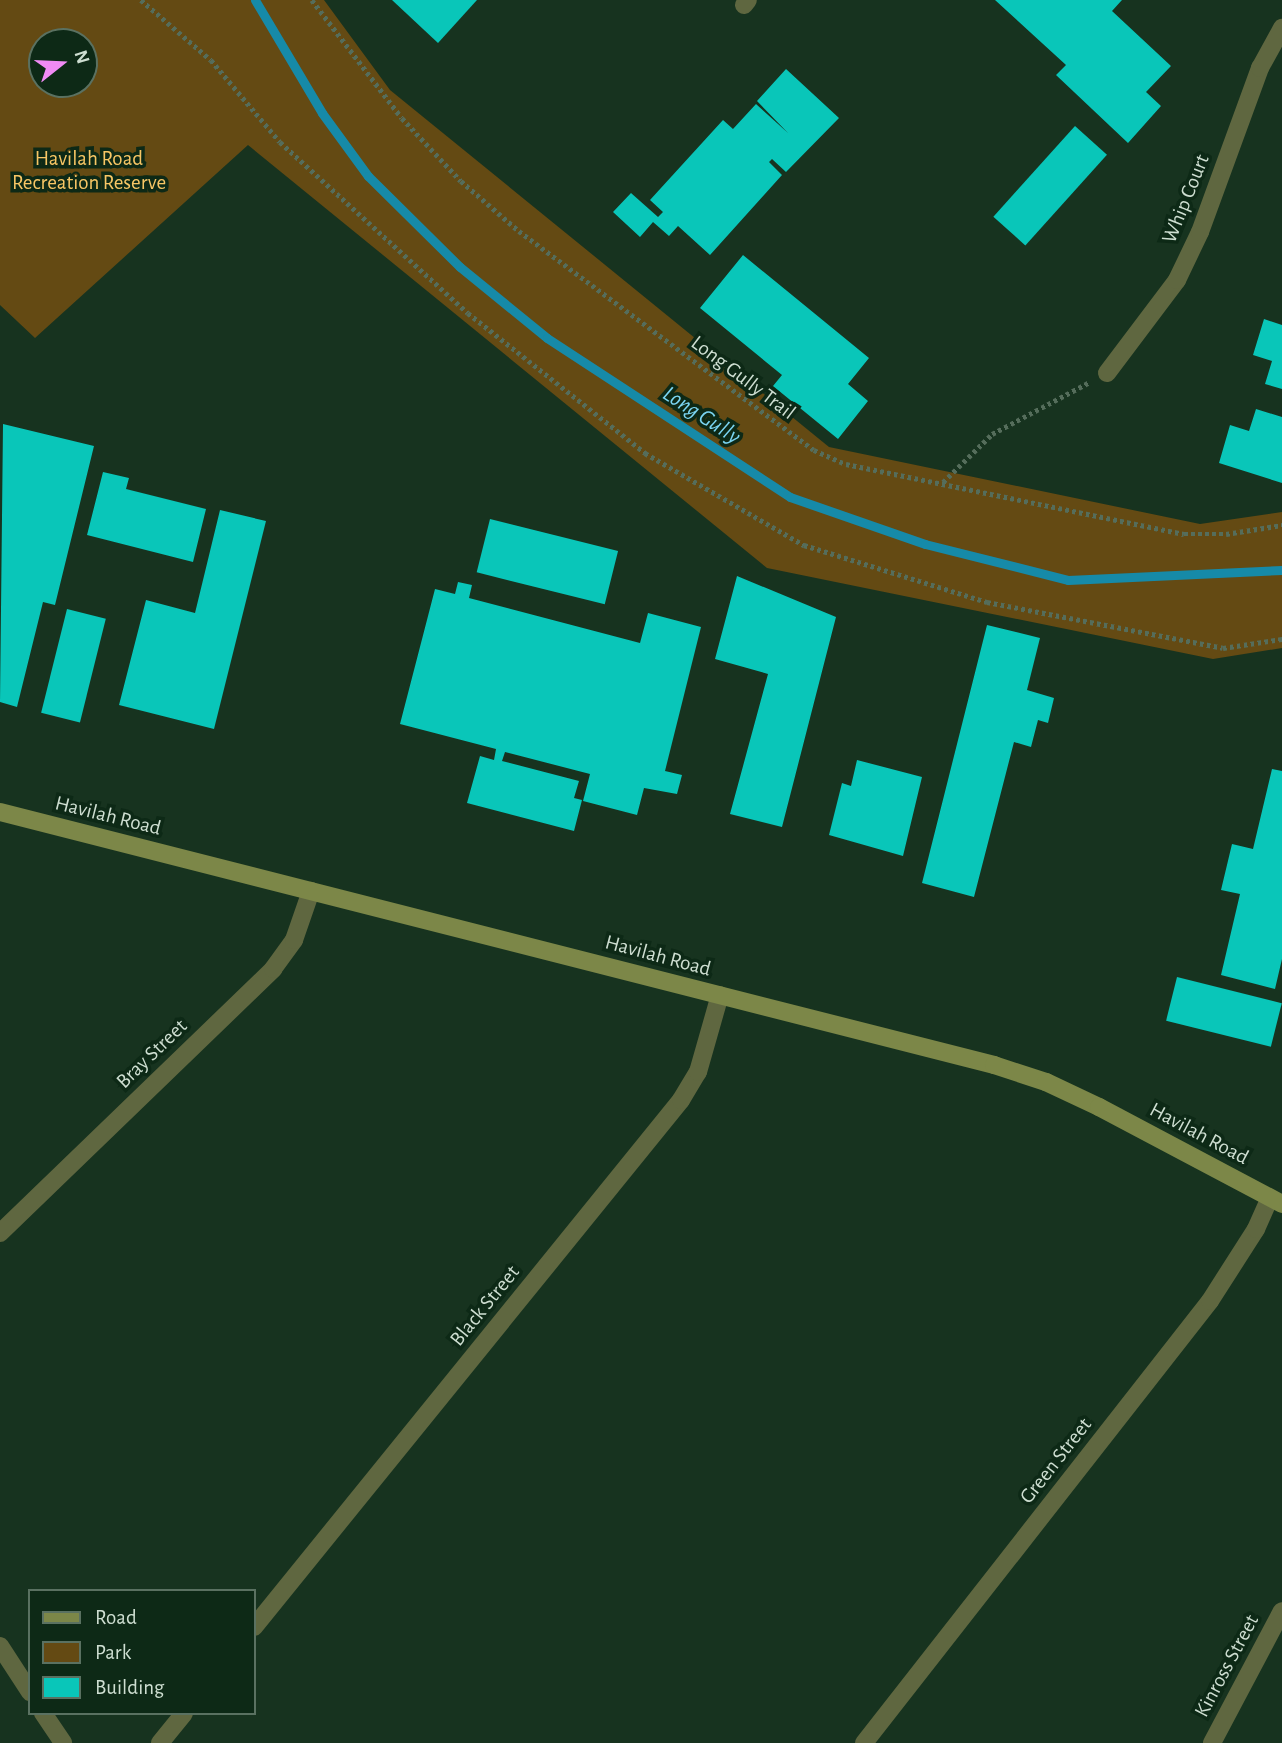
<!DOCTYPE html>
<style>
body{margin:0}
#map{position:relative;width:1282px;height:1743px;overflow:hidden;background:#17331f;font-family:"Alegreya Sans",sans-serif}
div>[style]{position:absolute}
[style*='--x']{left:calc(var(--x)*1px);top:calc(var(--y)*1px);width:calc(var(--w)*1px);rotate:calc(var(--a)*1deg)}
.green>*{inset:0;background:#644a13}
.stream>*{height:9px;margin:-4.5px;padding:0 4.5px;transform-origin:4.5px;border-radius:4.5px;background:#168aa8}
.building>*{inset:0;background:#09c6b9;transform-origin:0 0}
.path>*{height:4.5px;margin-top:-2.25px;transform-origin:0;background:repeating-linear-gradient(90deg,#556d5b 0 3.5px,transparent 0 7px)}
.street>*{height:18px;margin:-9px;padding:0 9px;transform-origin:9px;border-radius:9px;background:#5f6740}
.secondary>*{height:18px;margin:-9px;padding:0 9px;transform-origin:9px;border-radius:9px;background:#7c8748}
span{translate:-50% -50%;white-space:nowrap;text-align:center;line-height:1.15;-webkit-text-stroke:7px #0d2916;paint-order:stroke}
.park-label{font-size:21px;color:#f7c665}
.street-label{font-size:21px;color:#ceded1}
.water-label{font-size:23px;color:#7bd5f2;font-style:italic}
.legend{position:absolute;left:28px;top:1589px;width:228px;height:126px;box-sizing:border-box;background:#0d2916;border:2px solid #5a7161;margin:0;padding:9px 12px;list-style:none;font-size:21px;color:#ceded1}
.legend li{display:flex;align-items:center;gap:14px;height:35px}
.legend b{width:35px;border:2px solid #5a7161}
.north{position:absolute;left:28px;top:28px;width:70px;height:70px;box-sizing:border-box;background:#0d2916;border:2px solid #5a7161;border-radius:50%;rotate:72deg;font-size:19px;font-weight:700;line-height:28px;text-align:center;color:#ceded1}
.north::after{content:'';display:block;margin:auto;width:24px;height:32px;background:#f08bf5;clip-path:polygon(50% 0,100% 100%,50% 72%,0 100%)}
</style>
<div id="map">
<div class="green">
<i style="clip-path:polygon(evenodd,0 0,324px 0,390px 90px,829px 447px,1200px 524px,1282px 512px,1282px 648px,1213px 659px,767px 568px,248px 145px,35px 338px,0 305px,0 0,42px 42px,84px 42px,84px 84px,42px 84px,42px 42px)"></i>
</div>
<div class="stream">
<i style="--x:255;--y:0;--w:131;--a:59.3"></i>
<i style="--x:322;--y:113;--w:78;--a:53.9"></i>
<i style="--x:368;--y:176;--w:129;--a:44.7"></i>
<i style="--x:460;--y:267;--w:112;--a:39.2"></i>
<i style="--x:547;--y:338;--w:290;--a:33.2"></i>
<i style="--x:790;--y:497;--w:143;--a:19.2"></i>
<i style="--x:925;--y:544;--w:147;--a:14.1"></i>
<i style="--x:1068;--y:580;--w:214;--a:-2.7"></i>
</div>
<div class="building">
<i style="clip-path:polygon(392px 0,477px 0,438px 43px)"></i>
<i style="clip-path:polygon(995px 0,1122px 0,1112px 11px,1171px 66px,1146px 92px,1161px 106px,1128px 143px,1056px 75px,1066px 65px)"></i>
<i style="clip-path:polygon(786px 69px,839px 118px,786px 172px,772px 159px,769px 162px,782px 175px,710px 255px,678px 226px,669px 236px,653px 222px,640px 237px,613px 212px,631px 193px,658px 217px,663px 212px,650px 200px,723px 120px,733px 129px,756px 104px,788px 133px,757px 101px)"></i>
<i style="left:1075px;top:126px;width:43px;height:122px;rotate:42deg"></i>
<i style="clip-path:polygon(743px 255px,869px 358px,848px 384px,868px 401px,838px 439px,773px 386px,782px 375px,700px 308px)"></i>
<i style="clip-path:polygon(1264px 319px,1282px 325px,1282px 389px,1265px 384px,1272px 361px,1253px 355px)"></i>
<i style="clip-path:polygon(1256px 409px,1282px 417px,1282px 483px,1219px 463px,1230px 425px,1249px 431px)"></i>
<i style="clip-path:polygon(3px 424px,94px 446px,55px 605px,43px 602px,17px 707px,0 702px)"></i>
<i style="clip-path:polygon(103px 472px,129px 478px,126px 489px,206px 509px,193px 562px,87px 535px)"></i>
<i style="clip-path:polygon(220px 510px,266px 521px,214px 729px,119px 705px,146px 600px,195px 613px)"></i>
<i style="left:490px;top:519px;width:132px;height:55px;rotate:14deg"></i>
<i style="clip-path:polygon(737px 576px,836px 617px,782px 827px,730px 814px,768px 674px,715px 659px)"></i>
<i style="clip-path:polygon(458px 582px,472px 585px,469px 598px,640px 643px,648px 613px,701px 627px,665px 771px,682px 775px,677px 794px,644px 788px,637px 815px,583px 801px,590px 774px,505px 752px,502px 761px,579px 781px,574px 798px,582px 800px,574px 831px,467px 803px,480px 756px,494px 760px,496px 749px,400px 724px,435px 589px,455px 594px)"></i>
<i style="left:67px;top:609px;width:40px;height:107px;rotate:14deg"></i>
<i style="clip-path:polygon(987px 625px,1040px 638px,1027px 690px,1054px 698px,1048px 723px,1038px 720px,1031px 747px,1014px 742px,974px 897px,922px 883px)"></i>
<i style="clip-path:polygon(857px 760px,922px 777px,903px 856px,829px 835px,842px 783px,851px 786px)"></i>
<i style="clip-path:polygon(1272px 769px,1282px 771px,1282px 959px,1275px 989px,1221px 975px,1240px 894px,1221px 890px,1232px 844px,1253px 849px)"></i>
<i style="left:1177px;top:977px;width:108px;height:45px;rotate:14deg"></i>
</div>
<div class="path">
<i style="--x:141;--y:0;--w:92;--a:40.6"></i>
<i style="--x:211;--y:60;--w:107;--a:49.9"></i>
<i style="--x:280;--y:142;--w:254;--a:42.3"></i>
<i style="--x:468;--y:313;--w:226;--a:38.3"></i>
<i style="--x:645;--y:453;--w:184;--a:30.1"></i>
<i style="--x:804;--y:545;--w:192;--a:17.3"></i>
<i style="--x:987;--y:602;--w:240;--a:11"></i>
<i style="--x:1223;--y:648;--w:60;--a:-8.7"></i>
<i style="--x:312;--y:0;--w:148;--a:52.7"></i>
<i style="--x:402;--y:118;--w:86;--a:46.9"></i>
<i style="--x:461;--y:181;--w:77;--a:40.8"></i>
<i style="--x:519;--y:231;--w:367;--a:36.6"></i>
<i style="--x:814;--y:450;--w:35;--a:24"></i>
<i style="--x:846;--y:464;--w:345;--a:11.7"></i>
<i style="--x:1184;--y:534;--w:42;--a:0"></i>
<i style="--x:1226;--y:534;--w:57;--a:-9.1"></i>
<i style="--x:943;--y:482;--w:69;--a:-44.4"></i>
<i style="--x:992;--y:434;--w:109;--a:-28"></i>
</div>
<div class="street">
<i style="--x:744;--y:5;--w:6;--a:-51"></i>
<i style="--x:1107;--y:373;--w:116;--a:-53"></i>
<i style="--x:1177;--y:280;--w:53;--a:-64.4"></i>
<i style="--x:1200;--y:232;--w:175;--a:-69.9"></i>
<i style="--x:1260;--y:68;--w:46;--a:-61.2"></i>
<i style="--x:0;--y:1233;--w:380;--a:-44"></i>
<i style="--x:273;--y:969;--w:36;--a:-54"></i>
<i style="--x:294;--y:940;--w:52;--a:-70.9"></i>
<i style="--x:254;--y:1627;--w:678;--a:-50.98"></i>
<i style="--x:681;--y:1100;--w:33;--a:-59"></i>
<i style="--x:698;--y:1072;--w:80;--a:-74.1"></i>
<i style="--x:0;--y:1646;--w:55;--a:56.9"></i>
<i style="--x:43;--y:1713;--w:36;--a:56"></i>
<i style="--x:160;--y:1743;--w:38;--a:-51"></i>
<i style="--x:864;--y:1743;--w:561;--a:-51.95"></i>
<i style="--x:1210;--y:1301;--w:85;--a:-57.4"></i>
<i style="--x:1256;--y:1229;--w:34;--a:-66"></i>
<i style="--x:1212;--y:1743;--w:149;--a:-62.1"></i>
</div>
<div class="secondary">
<i style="--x:0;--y:812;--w:1026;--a:14.28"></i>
<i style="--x:994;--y:1065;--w:55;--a:18.1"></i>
<i style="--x:1046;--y:1082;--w:59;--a:25.3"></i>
<i style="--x:1099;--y:1107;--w:207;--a:27.9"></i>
</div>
<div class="park-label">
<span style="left:89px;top:171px">Havilah Road<br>Recreation Reserve</span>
</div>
<div class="street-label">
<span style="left:1186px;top:199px;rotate:-68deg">Whip Court</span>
<span style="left:743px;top:378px;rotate:37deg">Long Gully Trail</span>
<span style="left:108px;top:816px;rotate:14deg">Havilah Road</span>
<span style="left:658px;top:956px;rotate:15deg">Havilah Road</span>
<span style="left:152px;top:1054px;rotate:-44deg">Bray Street</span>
<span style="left:1199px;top:1134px;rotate:28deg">Havilah Road</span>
<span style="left:485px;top:1306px;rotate:-51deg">Black Street</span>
<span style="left:1056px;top:1461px;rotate:-52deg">Green Street</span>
<span style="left:1227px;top:1666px;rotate:-62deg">Kinross Street</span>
</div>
<div class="water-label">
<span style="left:701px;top:416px;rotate:33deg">Long Gully</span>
</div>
<ul class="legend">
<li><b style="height:9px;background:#7c8748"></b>Road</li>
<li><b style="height:19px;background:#644a13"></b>Park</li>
<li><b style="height:19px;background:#09c6b9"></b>Building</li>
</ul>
<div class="north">N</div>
</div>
